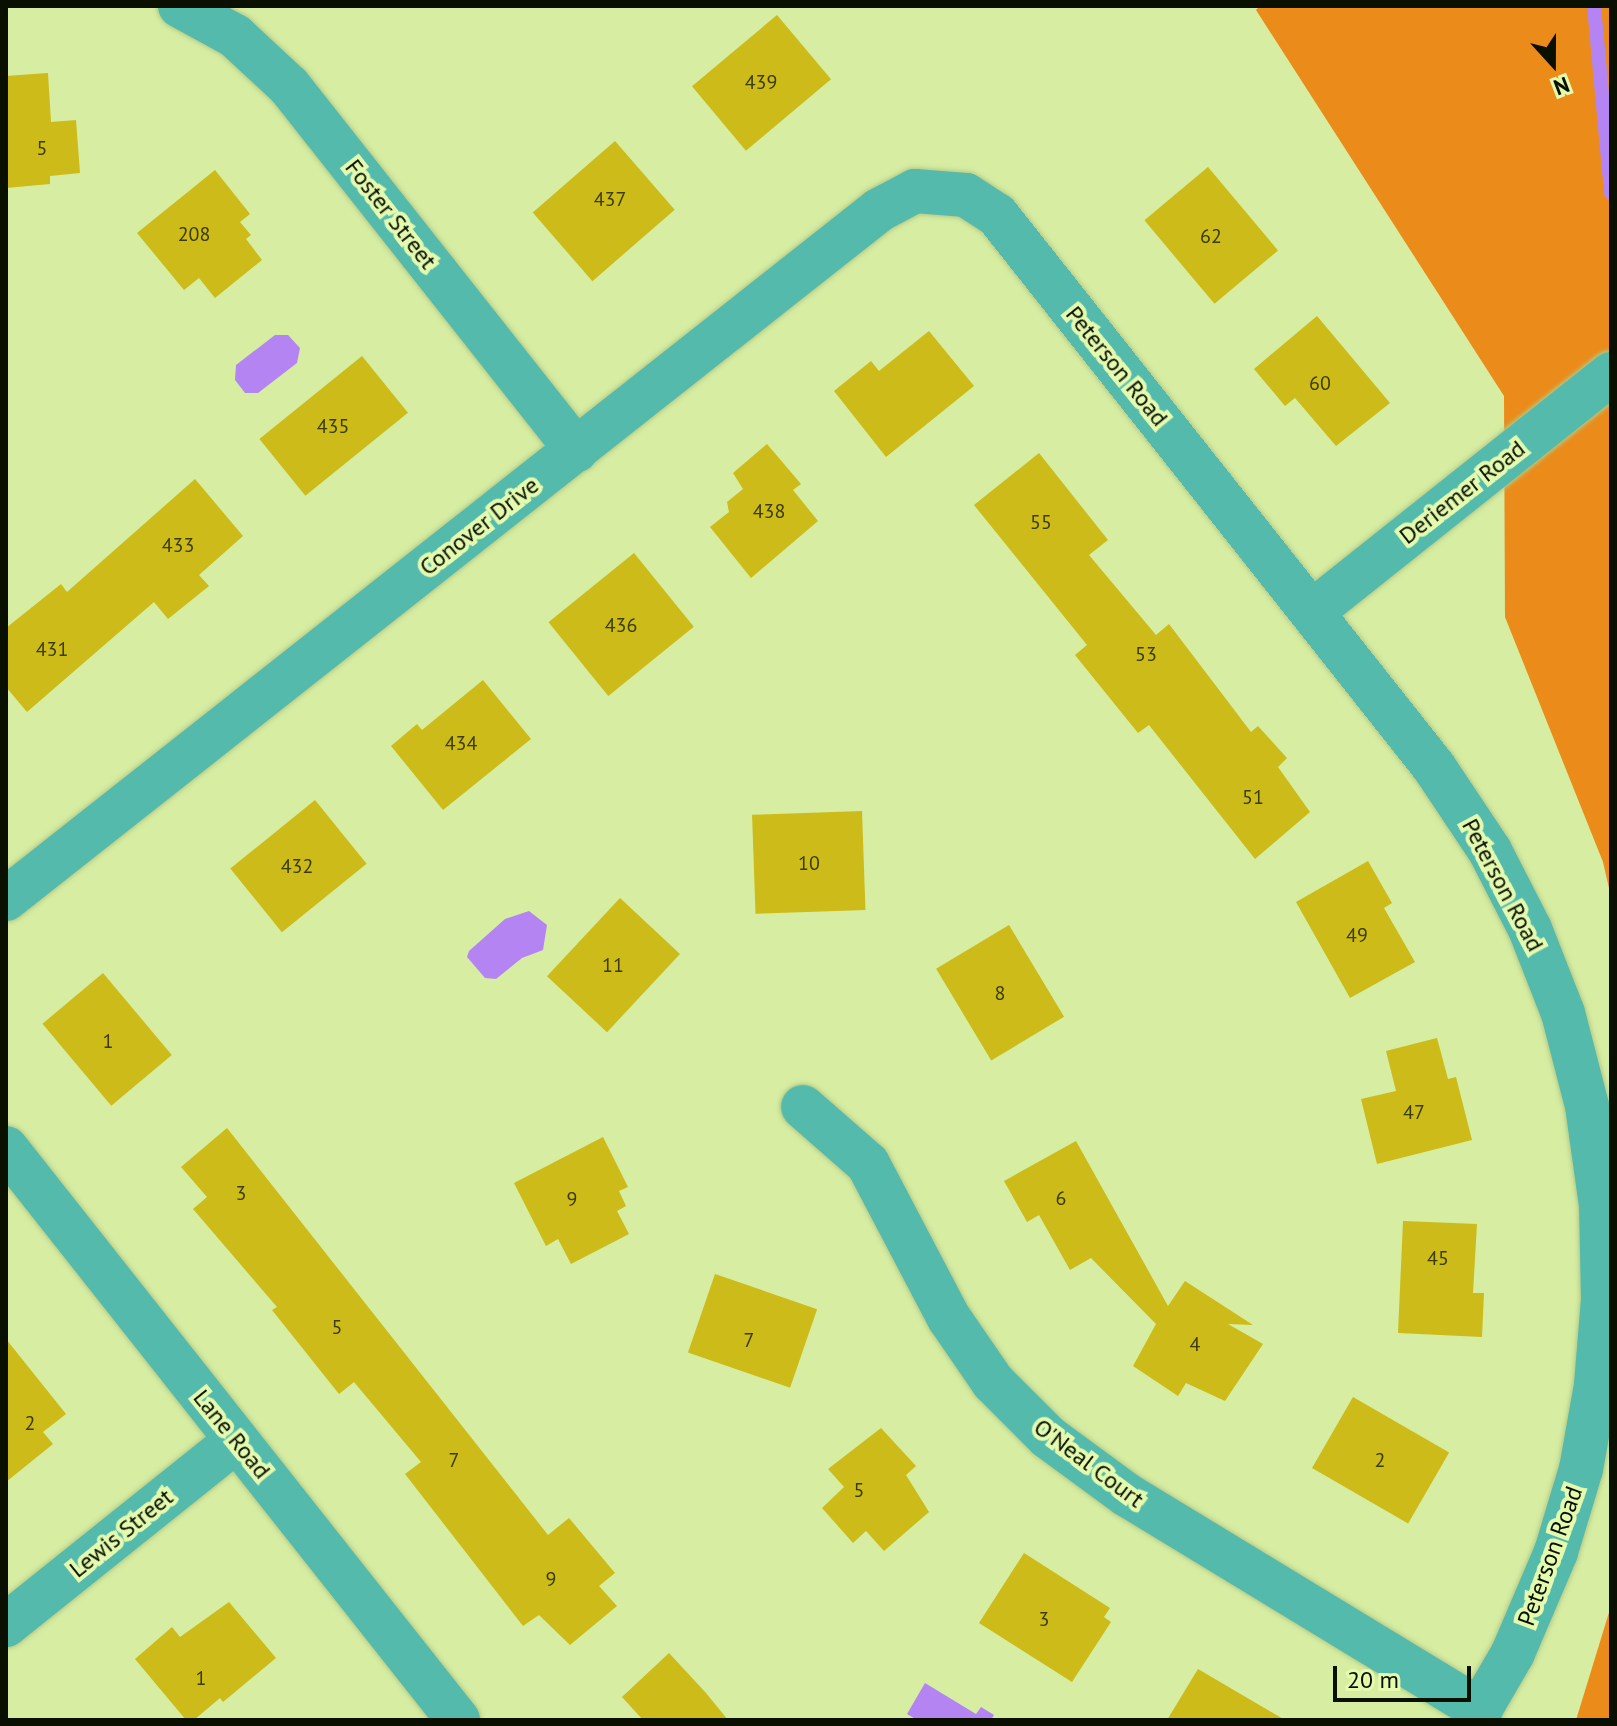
<!DOCTYPE html>
<style>
body{margin:0}
#map{position:relative;width:1617px;height:1726px;overflow:hidden;background:#d6eda2;font-family:"PT Sans",sans-serif}
div>[style]{position:absolute}
[style*='--x']{left:calc(var(--x)*1px);top:calc(var(--y)*1px);width:calc(var(--w)*1px);rotate:calc(var(--a)*1deg)}
.forest>*{inset:0;background:#eb8b1a}
.water>*{inset:0;background:#b485f2}
.stream>*{height:14px;margin:-7px;padding:0 7px;transform-origin:7px;border-radius:7px;background:#b485f2}
.building>*{inset:0;background:#ccbb18;transform-origin:0 0}
.roads{filter:drop-shadow(0 0 2px #b5ca88) drop-shadow(0 0 2px #b5ca88)}
.minor>*{height:44px;margin:-22px;padding:0 22px;transform-origin:22px;border-radius:22px;background:#54bbac}
span{translate:-50% -50%;white-space:nowrap;text-align:center;line-height:1.15;-webkit-text-stroke:8px #e3faaf;paint-order:stroke}
.number-label{font-size:20px;color:#3a3b06}
.number-label span{-webkit-text-stroke-width:0}
.street-label{font-size:24px;color:#0a1000}
.frame{position:absolute;inset:0;border:8px solid #0a1000;pointer-events:none}
.north{position:absolute;left:1513px;top:24px;width:80px;height:80px;-webkit-text-stroke:6px #e3faaf;paint-order:stroke;rotate:159deg;font-size:22px;font-weight:700;line-height:32px;text-align:center;color:#0a1000}
.north::after{content:'';display:block;margin:auto;width:28px;height:36px;background:#0a1000;clip-path:polygon(50% 0,100% 100%,50% 72%,0 100%)}
.scale{position:absolute;left:1333px;top:1666px;width:138px;height:36px;box-sizing:border-box;border:4px solid #0a1000;border-top:0;padding-left:10px;font-size:24px;line-height:28px;white-space:nowrap;color:#0a1000;-webkit-text-stroke:6px #e3faaf;paint-order:stroke}
</style>
<div id="map">
<div class="forest">
<i style="clip-path:polygon(1260px 6px,1611px 6px,1611px 897px,1603px 862px,1505px 617px,1504px 396px,1256px 10px)"></i>
<i style="clip-path:polygon(1611px 1606px,1611px 1720px,1576px 1720px)"></i>
</div>
<div class="water">
<i style="clip-path:polygon(275px 335px,288px 335px,300px 348px,297px 363px,258px 393px,245px 393px,235px 380px,236px 365px)"></i>
<i style="clip-path:polygon(529px 911px,547px 925px,543px 950px,522px 958px,496px 979px,485px 978px,467px 957px,469px 951px,505px 919px)"></i>
<i style="clip-path:polygon(925px 1683px,976px 1714px,981px 1707px,994px 1715px,991px 1720px,917px 1720px,907px 1714px)"></i>
</div>
<div class="stream">
<i style="--x:1594;--y:6;--w:188;--a:84.8"></i>
</div>
<div class="building">
<i style="left:777px;top:15px;width:84px;height:111px;rotate:50deg"></i>
<i style="clip-path:polygon(48px 73px,51px 122px,76px 120px,80px 173px,50px 176px,50px 184px,6px 188px,6px 76px)"></i>
<i style="left:615px;top:141px;width:91px;height:109px;rotate:49deg"></i>
<i style="left:1208px;top:167px;width:109px;height:83px;rotate:50deg"></i>
<i style="clip-path:polygon(215px 170px,250px 214px,240px 222px,251px 235px,246px 239px,262px 260px,215px 298px,199px 278px,184px 290px,137px 233px)"></i>
<i style="clip-path:polygon(1317px 316px,1390px 403px,1336px 446px,1295px 398px,1285px 406px,1254px 369px)"></i>
<i style="clip-path:polygon(929px 331px,974px 386px,886px 457px,834px 391px,871px 361px,879px 371px)"></i>
<i style="left:362px;top:356px;width:73px;height:132px;rotate:51deg"></i>
<i style="clip-path:polygon(767px 444px,801px 484px,793px 490px,818px 521px,751px 578px,710px 527px,729px 512px,727px 502px,743px 489px,733px 473px)"></i>
<i style="clip-path:polygon(1039px 453px,1108px 540px,1089px 555px,1156px 635px,1169px 624px,1251px 732px,1258px 726px,1287px 758px,1278px 767px,1310px 812px,1255px 859px,1149px 725px,1138px 733px,1075px 655px,1087px 645px,974px 505px)"></i>
<i style="clip-path:polygon(195px 479px,243px 536px,199px 575px,209px 586px,168px 619px,154px 602px,27px 712px,6px 687px,6px 628px,61px 584px,67px 592px)"></i>
<i style="left:634px;top:553px;width:95px;height:110px;rotate:51deg"></i>
<i style="clip-path:polygon(483px 680px,531px 739px,443px 810px,391px 746px,417px 724px,422px 730px)"></i>
<i style="left:315px;top:800px;width:82px;height:109px;rotate:51deg"></i>
<i style="left:862px;top:811px;width:99px;height:110px;rotate:88deg"></i>
<i style="clip-path:polygon(1368px 861px,1392px 903px,1384px 908px,1415px 962px,1350px 998px,1296px 902px)"></i>
<i style="left:620px;top:898px;width:82px;height:107px;rotate:43deg"></i>
<i style="left:1009px;top:925px;width:107px;height:85px;rotate:59deg"></i>
<i style="left:103px;top:973px;width:107px;height:79px;rotate:50deg"></i>
<i style="clip-path:polygon(1437px 1038px,1448px 1079px,1456px 1077px,1472px 1140px,1377px 1164px,1361px 1099px,1396px 1091px,1386px 1051px)"></i>
<i style="clip-path:polygon(227px 1128px,548px 1535px,569px 1518px,615px 1573px,599px 1586px,617px 1606px,570px 1645px,539px 1615px,523px 1626px,405px 1474px,421px 1462px,354px 1382px,339px 1394px,272px 1310px,277px 1307px,193px 1209px,207px 1197px,181px 1167px)"></i>
<i style="clip-path:polygon(603px 1137px,628px 1187px,619px 1191px,626px 1206px,617px 1211px,629px 1234px,571px 1264px,558px 1239px,546px 1246px,514px 1183px)"></i>
<i style="clip-path:polygon(1076px 1141px,1168px 1306px,1185px 1281px,1253px 1325px,1228px 1324px,1263px 1344px,1225px 1401px,1186px 1383px,1178px 1396px,1133px 1366px,1156px 1324px,1091px 1258px,1070px 1270px,1039px 1215px,1027px 1222px,1004px 1181px)"></i>
<i style="clip-path:polygon(1403px 1221px,1477px 1224px,1473px 1293px,1484px 1293px,1482px 1337px,1398px 1333px)"></i>
<i style="left:715px;top:1274px;width:108px;height:83px;rotate:19deg"></i>
<i style="clip-path:polygon(6px 1339px,66px 1414px,43px 1432px,53px 1444px,6px 1482px)"></i>
<i style="left:1353px;top:1397px;width:111px;height:82px;rotate:30deg"></i>
<i style="clip-path:polygon(881px 1428px,916px 1466px,906px 1475px,929px 1512px,884px 1551px,866px 1531px,853px 1543px,822px 1508px,844px 1487px,828px 1469px)"></i>
<i style="clip-path:polygon(1024px 1553px,1110px 1608px,1104px 1617px,1111px 1622px,1072px 1682px,979px 1623px)"></i>
<i style="clip-path:polygon(229px 1602px,276px 1658px,223px 1702px,220px 1698px,194px 1720px,186px 1720px,135px 1659px,172px 1627px,180px 1637px)"></i>
<i style="clip-path:polygon(669px 1653px,706px 1693px,728px 1720px,643px 1720px,622px 1697px)"></i>
<i style="clip-path:polygon(1198px 1669px,1285px 1720px,1167px 1720px)"></i>
</div>
<div class="roads">
<div class="minor">
<i style="--x:180;--y:6;--w:63;--a:28.6"></i>
<i style="--x:235;--y:36;--w:74;--a:42.8"></i>
<i style="--x:289;--y:86;--w:464;--a:51.7"></i>
<i style="--x:1313;--y:611;--w:381;--a:-38.5"></i>
<i style="--x:6;--y:899;--w:1112;--a:-38.28"></i>
<i style="--x:879;--y:210;--w:41;--a:-27.8"></i>
<i style="--x:915;--y:191;--w:51;--a:4.5"></i>
<i style="--x:966;--y:195;--w:37;--a:33"></i>
<i style="--x:997;--y:215;--w:704;--a:51.63"></i>
<i style="--x:1434;--y:767;--w:101;--a:56.3"></i>
<i style="--x:1490;--y:851;--w:88;--a:62.9"></i>
<i style="--x:1530;--y:929;--w:90;--a:68.6"></i>
<i style="--x:1563;--y:1013;--w:96;--a:75.5"></i>
<i style="--x:1587;--y:1106;--w:100;--a:82"></i>
<i style="--x:1601;--y:1205;--w:94;--a:88.8"></i>
<i style="--x:1603;--y:1299;--w:86;--a:94.7"></i>
<i style="--x:1596;--y:1385;--w:85;--a:100.1"></i>
<i style="--x:1581;--y:1469;--w:87;--a:106.8"></i>
<i style="--x:1556;--y:1552;--w:110;--a:113.1"></i>
<i style="--x:1513;--y:1653;--w:78;--a:120.2"></i>
<i style="--x:803;--y:1107;--w:86;--a:41.2"></i>
<i style="--x:868;--y:1164;--w:174;--a:62.3"></i>
<i style="--x:949;--y:1318;--w:78;--a:55.5"></i>
<i style="--x:993;--y:1382;--w:78;--a:45"></i>
<i style="--x:1048;--y:1437;--w:98;--a:36.3"></i>
<i style="--x:1127;--y:1495;--w:414;--a:31.3"></i>
<i style="--x:6;--y:1148;--w:729;--a:51.68"></i>
<i style="--x:6;--y:1625;--w:295;--a:-38.7"></i>
</div>
</div>
<div class="number-label">
<span style="left:761px;top:82px">439</span>
<span style="left:42px;top:148px">5</span>
<span style="left:610px;top:199px">437</span>
<span style="left:194px;top:234px">208</span>
<span style="left:1211px;top:236px">62</span>
<span style="left:1320px;top:383px">60</span>
<span style="left:333px;top:426px">435</span>
<span style="left:769px;top:511px">438</span>
<span style="left:1041px;top:522px">55</span>
<span style="left:178px;top:545px">433</span>
<span style="left:621px;top:625px">436</span>
<span style="left:52px;top:649px">431</span>
<span style="left:1146px;top:654px">53</span>
<span style="left:461px;top:743px">434</span>
<span style="left:1253px;top:797px">51</span>
<span style="left:809px;top:863px">10</span>
<span style="left:297px;top:866px">432</span>
<span style="left:1357px;top:935px">49</span>
<span style="left:613px;top:965px">11</span>
<span style="left:1000px;top:993px">8</span>
<span style="left:108px;top:1041px">1</span>
<span style="left:1414px;top:1112px">47</span>
<span style="left:241px;top:1193px">3</span>
<span style="left:1061px;top:1198px">6</span>
<span style="left:572px;top:1199px">9</span>
<span style="left:1438px;top:1258px">45</span>
<span style="left:337px;top:1327px">5</span>
<span style="left:749px;top:1340px">7</span>
<span style="left:1195px;top:1344px">4</span>
<span style="left:30px;top:1423px">2</span>
<span style="left:454px;top:1460px">7</span>
<span style="left:1380px;top:1460px">2</span>
<span style="left:859px;top:1490px">5</span>
<span style="left:551px;top:1579px">9</span>
<span style="left:1044px;top:1619px">3</span>
<span style="left:201px;top:1678px">1</span>
</div>
<div class="street-label">
<span style="left:391px;top:214px;rotate:52deg">Foster Street</span>
<span style="left:1117px;top:366px;rotate:51deg">Peterson Road</span>
<span style="left:1462px;top:492px;rotate:-38deg">Deriemer Road</span>
<span style="left:479px;top:526px;rotate:-38deg">Conover Drive</span>
<span style="left:1503px;top:885px;rotate:62deg">Peterson Road</span>
<span style="left:232px;top:1434px;rotate:51deg">Lane Road</span>
<span style="left:1089px;top:1463px;rotate:37deg">O'Neal Court</span>
<span style="left:121px;top:1533px;rotate:-39deg">Lewis Street</span>
<span style="left:1550px;top:1556px;rotate:-70deg">Peterson Road</span>
</div>
<div class="frame"></div>
<div class="north">N</div>
<div class="scale">20 m</div>
</div>
